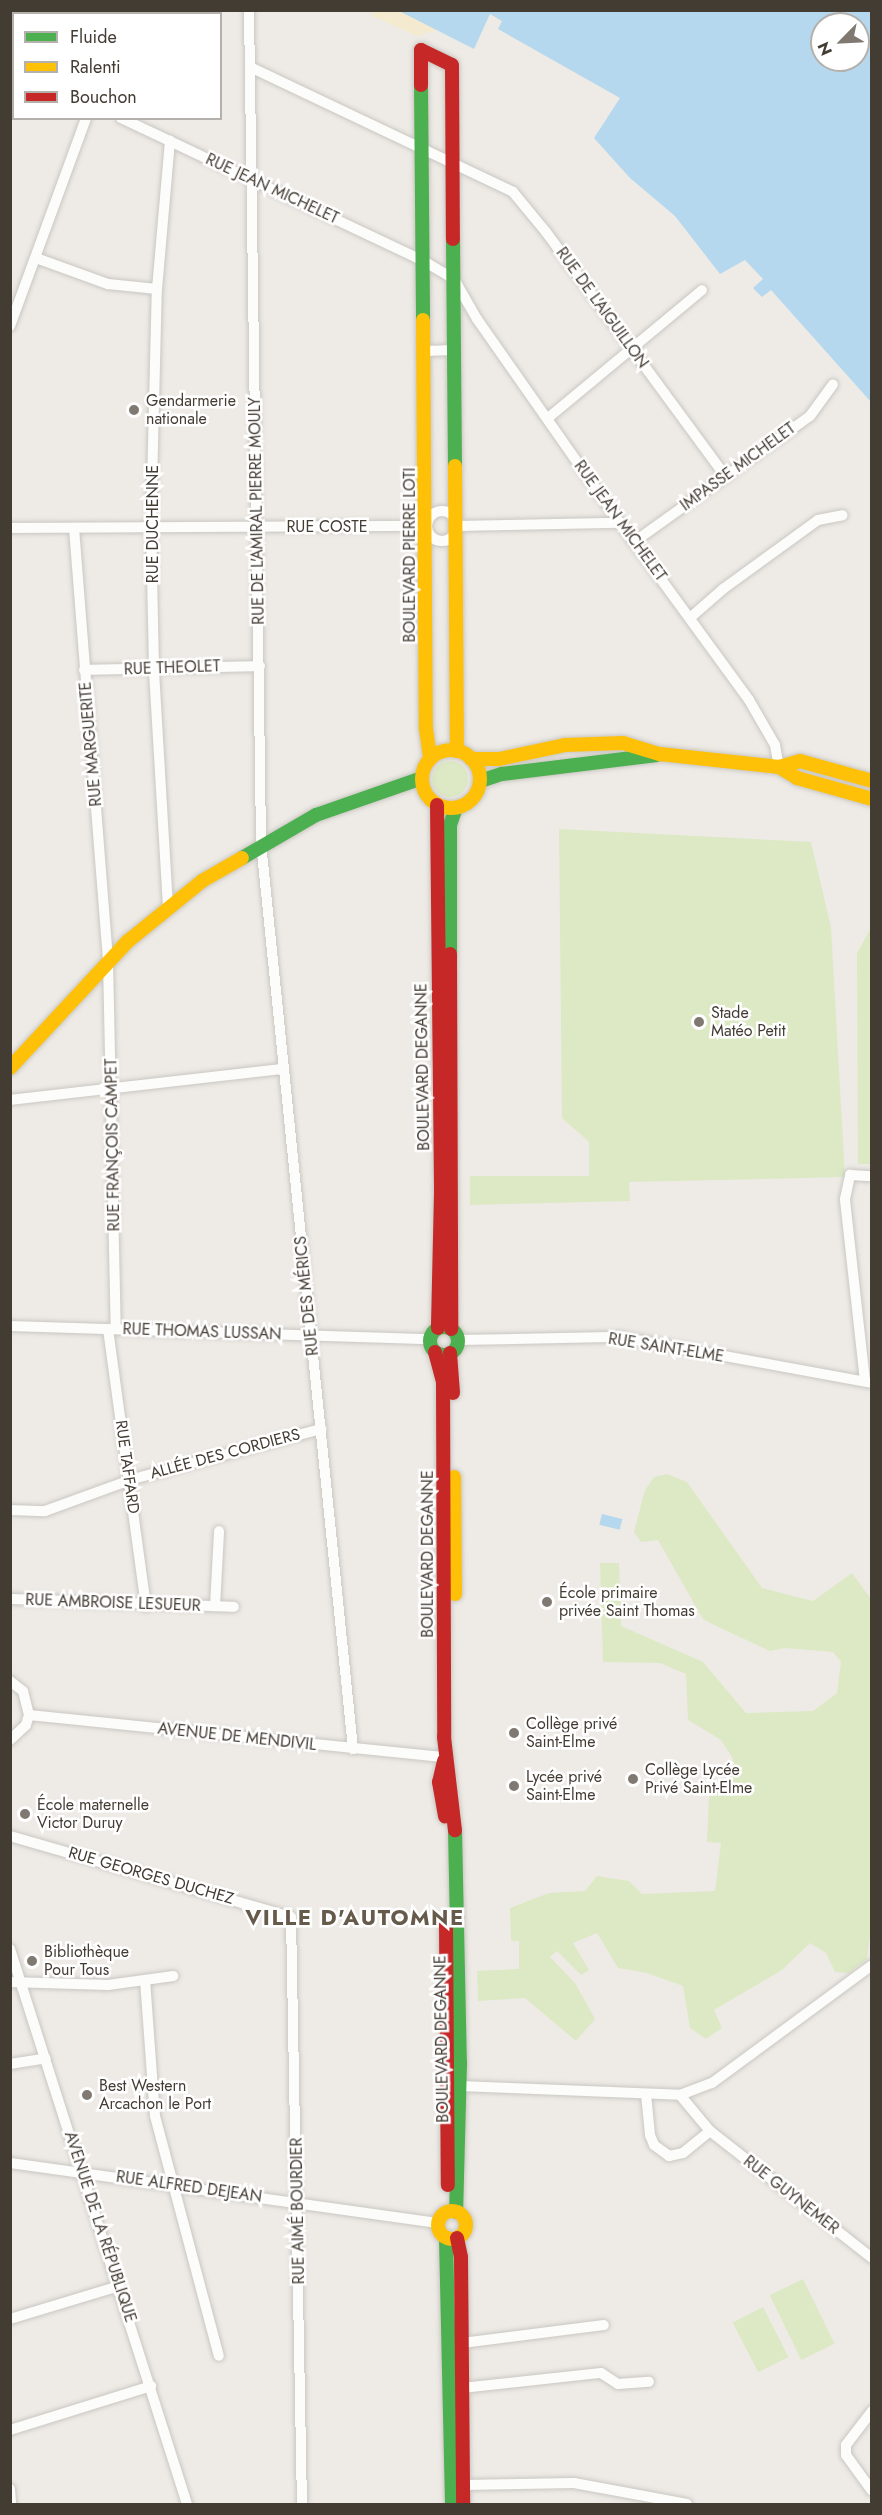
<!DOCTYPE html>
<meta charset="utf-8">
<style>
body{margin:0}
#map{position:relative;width:882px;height:2515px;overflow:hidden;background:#eeebe6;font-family:Jost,sans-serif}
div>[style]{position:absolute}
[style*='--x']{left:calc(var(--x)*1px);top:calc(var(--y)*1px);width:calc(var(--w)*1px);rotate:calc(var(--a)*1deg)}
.green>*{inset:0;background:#dce9c4;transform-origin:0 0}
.round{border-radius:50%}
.sand>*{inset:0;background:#f4eacf}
.water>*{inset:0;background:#b5d8ee;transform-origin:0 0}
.roads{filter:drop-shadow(0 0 2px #cac7c2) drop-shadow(0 0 2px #cac7c2)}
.street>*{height:10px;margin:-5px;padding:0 5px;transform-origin:5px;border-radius:5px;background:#fcfcfb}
.street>.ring{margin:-5px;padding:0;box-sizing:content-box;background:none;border:10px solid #fcfcfb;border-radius:50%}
.fast>*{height:14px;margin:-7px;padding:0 7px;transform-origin:7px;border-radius:7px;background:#4caf50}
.fast>.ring{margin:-7px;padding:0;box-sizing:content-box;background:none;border:14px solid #4caf50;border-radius:50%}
.slow>*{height:14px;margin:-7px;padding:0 7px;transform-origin:7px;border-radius:7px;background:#ffc107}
.slow>.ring{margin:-7px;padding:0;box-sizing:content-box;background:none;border:14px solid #ffc107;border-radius:50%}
.jam>*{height:14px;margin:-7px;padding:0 7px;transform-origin:7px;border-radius:7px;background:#c62828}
.dots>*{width:16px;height:16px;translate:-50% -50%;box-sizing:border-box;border:3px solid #fff;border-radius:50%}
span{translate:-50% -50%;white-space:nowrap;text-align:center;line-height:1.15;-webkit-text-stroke:5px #fff;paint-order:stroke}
.street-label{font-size:16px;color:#433c33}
.poi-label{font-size:16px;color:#433c33}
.left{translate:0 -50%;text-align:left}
.district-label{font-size:22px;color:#665a4a;font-weight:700;letter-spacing:1.5px}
.frame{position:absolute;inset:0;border:12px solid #433c33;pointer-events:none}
.legend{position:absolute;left:12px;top:12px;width:210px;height:108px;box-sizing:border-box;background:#fff;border:2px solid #b4b1ad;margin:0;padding:8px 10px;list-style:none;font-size:18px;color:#433c33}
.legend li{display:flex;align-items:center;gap:12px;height:30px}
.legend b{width:30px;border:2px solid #b4b1ad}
.north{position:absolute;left:810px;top:12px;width:60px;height:60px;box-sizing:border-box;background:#fff;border:2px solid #b4b1ad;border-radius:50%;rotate:246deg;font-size:16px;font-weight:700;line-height:24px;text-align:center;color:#433c33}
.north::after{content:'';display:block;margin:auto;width:21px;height:27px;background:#7f7972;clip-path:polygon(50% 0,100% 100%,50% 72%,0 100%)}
</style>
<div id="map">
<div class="green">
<i class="round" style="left:432px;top:761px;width:36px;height:36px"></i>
<i style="clip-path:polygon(559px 829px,811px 842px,831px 927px,845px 1177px,629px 1182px,630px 1201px,470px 1205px,470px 1176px,589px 1176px,589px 1142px,562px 1118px)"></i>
<i style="clip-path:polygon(871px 928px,871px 1164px,858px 1164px,857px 953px)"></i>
<i style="clip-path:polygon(667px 1474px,687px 1482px,762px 1588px,813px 1601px,852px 1573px,871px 1599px,872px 1918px,867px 1959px,849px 1973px,835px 1972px,826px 1953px,810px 1943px,782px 1970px,714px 2010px,722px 2028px,706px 2039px,690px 2028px,683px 1986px,647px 1973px,618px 1968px,597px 1933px,573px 1943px,589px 1970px,581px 1975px,557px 1951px,550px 1957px,575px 1983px,595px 2019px,576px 2041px,525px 1998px,478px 2001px,477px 1971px,519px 1969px,519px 1941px,511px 1941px,510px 1908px,549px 1893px,585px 1891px,597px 1876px,629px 1881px,642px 1894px,715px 1891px,721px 1843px,707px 1842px,709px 1797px,732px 1773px,733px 1759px,721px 1740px,688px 1720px,686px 1674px,660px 1663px,603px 1662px,600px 1563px,619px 1563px,621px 1626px,703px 1662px,746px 1713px,813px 1711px,837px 1693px,841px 1662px,833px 1652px,785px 1648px,770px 1651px,714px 1625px,703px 1619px,658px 1540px,641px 1542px,634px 1532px,645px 1490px,654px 1477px)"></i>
<i style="left:803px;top:2279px;width:72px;height:37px;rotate:64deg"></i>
<i style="left:763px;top:2307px;width:56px;height:34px;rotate:63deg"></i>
</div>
<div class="sand">
<i style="clip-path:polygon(373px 10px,509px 10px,498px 29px,502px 21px,490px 14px,474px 49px,437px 30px,417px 36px,372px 16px)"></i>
</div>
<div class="water">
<i style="clip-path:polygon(evenodd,399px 11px,871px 11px,871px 402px,771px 290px,762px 297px,753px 288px,763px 279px,745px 260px,720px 274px,675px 216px,630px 178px,594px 138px,620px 98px,498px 29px,502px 21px,490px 14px,474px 49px,399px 11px,822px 24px,858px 24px,858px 60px,822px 60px,822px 24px)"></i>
<i style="left:602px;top:1514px;width:21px;height:11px;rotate:14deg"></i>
</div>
<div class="roads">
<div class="street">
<i style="--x:249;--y:10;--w:833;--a:89.17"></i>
<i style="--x:261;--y:843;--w:911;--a:84.2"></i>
<i style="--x:126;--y:14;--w:4;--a:-76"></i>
<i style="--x:250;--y:67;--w:291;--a:25.4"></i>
<i style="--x:513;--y:192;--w:52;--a:50.5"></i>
<i style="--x:546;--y:232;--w:304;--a:53.7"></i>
<i style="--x:10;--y:68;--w:4;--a:14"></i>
<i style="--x:121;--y:118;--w:333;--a:25.3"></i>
<i style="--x:422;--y:260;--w:37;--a:31"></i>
<i style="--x:454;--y:279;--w:46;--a:60.1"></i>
<i style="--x:477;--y:319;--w:249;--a:55"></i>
<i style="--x:620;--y:523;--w:219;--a:53.9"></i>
<i style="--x:749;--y:700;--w:52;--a:60"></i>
<i style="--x:775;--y:745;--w:22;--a:80"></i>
<i style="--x:36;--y:258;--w:77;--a:19.9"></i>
<i style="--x:108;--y:284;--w:49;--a:5.8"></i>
<i style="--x:10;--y:326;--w:221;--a:-69.9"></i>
<i style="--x:424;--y:351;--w:30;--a:-2"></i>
<i style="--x:548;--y:418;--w:200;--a:-39.7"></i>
<i class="ring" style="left:427px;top:511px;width:20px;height:20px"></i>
<i style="--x:457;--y:526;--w:163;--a:-1.1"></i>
<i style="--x:10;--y:528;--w:417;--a:-0.3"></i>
<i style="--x:74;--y:528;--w:433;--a:85.5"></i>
<i style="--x:108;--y:960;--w:369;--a:88.8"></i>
<i style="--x:634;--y:542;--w:216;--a:-35.6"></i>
<i style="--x:810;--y:416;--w:39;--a:-54"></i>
<i style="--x:691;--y:617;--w:43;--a:-41.2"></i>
<i style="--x:723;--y:589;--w:117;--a:-36"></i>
<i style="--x:818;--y:520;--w:25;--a:-11"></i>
<i style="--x:84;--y:670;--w:176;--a:-1.3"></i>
<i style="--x:168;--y:907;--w:239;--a:-93.4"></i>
<i style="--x:154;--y:668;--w:141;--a:-91.2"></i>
<i style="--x:151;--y:527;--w:238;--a:-88.6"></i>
<i style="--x:157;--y:289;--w:149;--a:-85"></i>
<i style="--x:10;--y:1100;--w:275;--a:-6.5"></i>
<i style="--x:10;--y:1326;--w:420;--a:1.8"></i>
<i style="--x:108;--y:1329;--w:280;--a:82.2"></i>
<i style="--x:458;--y:1340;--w:163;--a:-1.1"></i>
<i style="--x:621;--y:1337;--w:255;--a:10.4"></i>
<i style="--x:865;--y:1381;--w:183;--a:-96.3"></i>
<i style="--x:845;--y:1199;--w:25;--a:-78"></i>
<i style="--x:850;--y:1175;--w:22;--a:3"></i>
<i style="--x:10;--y:1510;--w:35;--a:2"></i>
<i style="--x:45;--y:1511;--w:94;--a:-20"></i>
<i style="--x:133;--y:1479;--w:195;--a:-14.9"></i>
<i style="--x:10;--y:1599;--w:224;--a:2"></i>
<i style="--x:215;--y:1606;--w:75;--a:-86.9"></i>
<i style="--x:10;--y:1681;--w:16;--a:38"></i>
<i style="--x:23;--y:1691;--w:25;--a:76"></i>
<i style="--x:29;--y:1715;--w:10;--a:107"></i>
<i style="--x:26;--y:1725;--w:22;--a:137"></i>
<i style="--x:29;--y:1715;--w:418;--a:5.8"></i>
<i style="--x:10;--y:1836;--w:292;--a:16.1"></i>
<i style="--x:291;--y:1917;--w:587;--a:88.93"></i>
<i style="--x:10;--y:1949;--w:583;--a:72.31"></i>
<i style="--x:145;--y:1980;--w:136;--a:85.8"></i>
<i style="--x:155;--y:2116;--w:248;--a:75.1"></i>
<i style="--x:10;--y:1982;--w:98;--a:1.8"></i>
<i style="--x:108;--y:1985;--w:66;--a:-7.9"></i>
<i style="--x:10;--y:2064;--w:36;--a:-9"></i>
<i style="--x:460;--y:2086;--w:220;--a:2.3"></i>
<i style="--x:680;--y:2095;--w:34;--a:-21"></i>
<i style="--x:712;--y:2083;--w:199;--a:-36.4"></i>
<i style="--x:646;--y:2094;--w:41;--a:84.4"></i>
<i style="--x:650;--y:2135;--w:11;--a:68"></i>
<i style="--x:654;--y:2145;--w:19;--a:36"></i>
<i style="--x:669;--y:2156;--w:14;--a:-12"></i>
<i style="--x:683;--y:2153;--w:35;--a:-39"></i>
<i style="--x:680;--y:2095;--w:47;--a:50.2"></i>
<i style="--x:710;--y:2131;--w:206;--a:38.1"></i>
<i style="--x:10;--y:2163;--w:432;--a:8"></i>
<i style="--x:10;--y:2319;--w:114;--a:-16.8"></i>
<i style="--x:462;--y:2343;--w:143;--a:-7.2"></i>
<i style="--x:462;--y:2388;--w:140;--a:-6.2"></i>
<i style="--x:601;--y:2373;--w:20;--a:33"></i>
<i style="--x:618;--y:2384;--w:31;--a:-4"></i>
<i style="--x:872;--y:2411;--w:43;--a:127.4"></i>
<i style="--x:846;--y:2445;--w:10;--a:90"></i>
<i style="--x:846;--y:2455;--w:44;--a:54.2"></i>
<i style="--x:10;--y:2430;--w:148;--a:-17.3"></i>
<i style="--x:464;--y:2485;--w:110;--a:-1"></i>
<i style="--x:574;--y:2483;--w:115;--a:10.5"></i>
<i style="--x:10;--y:2489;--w:15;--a:86"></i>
</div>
<div class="fast">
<i style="--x:421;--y:85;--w:235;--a:89.5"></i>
<i style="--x:453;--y:239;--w:227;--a:89.5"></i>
<i style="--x:480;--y:781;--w:23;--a:-18"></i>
<i style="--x:502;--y:774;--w:156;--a:-7"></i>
<i style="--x:242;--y:858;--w:86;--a:-30.2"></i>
<i style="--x:316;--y:815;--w:112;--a:-19.2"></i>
<i style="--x:450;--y:954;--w:129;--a:-90"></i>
<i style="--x:450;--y:825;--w:18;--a:-71"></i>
<i class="ring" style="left:430px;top:1327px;width:14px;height:14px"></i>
<i style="--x:455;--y:1830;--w:233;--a:88.8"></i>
<i style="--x:460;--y:2063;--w:149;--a:91.5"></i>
<i style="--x:446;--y:2238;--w:266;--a:88.7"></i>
</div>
<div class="slow">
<i style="--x:423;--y:320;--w:409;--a:89.6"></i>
<i style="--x:426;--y:729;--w:30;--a:82"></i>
<i style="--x:455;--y:466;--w:285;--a:89.6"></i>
<i class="ring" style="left:422px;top:750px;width:44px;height:44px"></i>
<i style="--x:471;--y:759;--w:28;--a:0"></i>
<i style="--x:499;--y:759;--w:67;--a:-12"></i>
<i style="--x:565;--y:745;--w:58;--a:-2"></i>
<i style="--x:623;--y:743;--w:39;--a:17"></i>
<i style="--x:660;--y:754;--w:120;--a:6.2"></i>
<i style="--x:779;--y:767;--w:22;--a:-16"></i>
<i style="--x:800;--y:761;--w:75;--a:15.5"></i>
<i style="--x:779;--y:767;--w:21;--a:31"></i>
<i style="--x:797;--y:778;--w:78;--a:15.6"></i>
<i style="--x:10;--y:1068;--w:172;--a:-47.1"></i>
<i style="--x:127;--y:942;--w:97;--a:-39.1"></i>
<i style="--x:202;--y:881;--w:46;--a:-29.9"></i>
<i style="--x:454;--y:1477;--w:117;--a:89.5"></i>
<i class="ring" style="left:438px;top:2211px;width:14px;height:14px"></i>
</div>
<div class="jam">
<i style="--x:421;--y:85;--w:35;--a:-90"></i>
<i style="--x:421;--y:50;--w:34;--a:26"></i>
<i style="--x:452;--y:65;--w:174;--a:89.7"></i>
<i style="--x:437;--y:805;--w:388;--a:89.4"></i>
<i style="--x:441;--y:1193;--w:135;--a:91.3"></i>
<i style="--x:450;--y:954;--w:375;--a:89.8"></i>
<i style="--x:435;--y:1352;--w:30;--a:75"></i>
<i style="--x:443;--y:1381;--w:356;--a:89.8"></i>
<i style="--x:444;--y:1737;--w:94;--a:83.3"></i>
<i style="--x:450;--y:1353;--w:40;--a:85.7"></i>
<i style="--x:444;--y:1761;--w:22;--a:103"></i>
<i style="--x:439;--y:1782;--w:35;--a:80"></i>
<i style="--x:446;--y:1924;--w:261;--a:89.6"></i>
<i style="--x:457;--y:2238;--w:19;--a:78"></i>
<i style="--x:461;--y:2257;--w:247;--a:89.5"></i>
</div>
</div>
<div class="dots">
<i style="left:134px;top:410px;background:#7f7972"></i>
<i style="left:699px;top:1022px;background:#7f7972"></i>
<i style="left:547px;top:1602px;background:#7f7972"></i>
<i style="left:514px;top:1733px;background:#7f7972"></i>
<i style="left:633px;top:1779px;background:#7f7972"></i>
<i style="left:514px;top:1786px;background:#7f7972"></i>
<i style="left:25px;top:1814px;background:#7f7972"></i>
<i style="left:32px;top:1961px;background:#7f7972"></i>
<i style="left:87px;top:2095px;background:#7f7972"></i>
</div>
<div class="street-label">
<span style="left:272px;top:189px;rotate:25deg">RUE JEAN MICHELET</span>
<span style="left:602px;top:308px;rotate:54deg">RUE DE L'AIGUILLON</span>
<span style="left:738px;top:467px;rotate:-36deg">IMPASSE MICHELET</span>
<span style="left:257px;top:511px;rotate:-91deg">RUE DE L'AMIRAL PIERRE MOULY</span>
<span style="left:620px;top:521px;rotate:54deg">RUE JEAN MICHELET</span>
<span style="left:153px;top:524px;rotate:-90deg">RUE DUCHENNE</span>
<span style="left:327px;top:527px">RUE COSTE</span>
<span style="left:410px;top:555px;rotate:-90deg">BOULEVARD PIERRE LOTI</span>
<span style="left:172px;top:668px;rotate:-2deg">RUE THEOLET</span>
<span style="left:91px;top:744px;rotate:-95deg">RUE MARGUERITE</span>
<span style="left:423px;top:1067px;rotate:-91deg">BOULEVARD DEGANNE</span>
<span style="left:113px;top:1145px;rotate:-91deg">RUE FRANÇOIS CAMPET</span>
<span style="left:307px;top:1296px;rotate:-96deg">RUE DES MÉRICS</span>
<span style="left:202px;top:1332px;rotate:2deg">RUE THOMAS LUSSAN</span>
<span style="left:666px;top:1348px;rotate:9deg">RUE SAINT-ELME</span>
<span style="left:225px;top:1454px;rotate:-15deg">ALLÉE DES CORDIERS</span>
<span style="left:127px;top:1467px;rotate:82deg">RUE TAFFARD</span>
<span style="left:428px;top:1554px;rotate:-90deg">BOULEVARD DEGANNE</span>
<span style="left:113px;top:1603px;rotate:2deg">RUE AMBROISE LESUEUR</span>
<span style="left:237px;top:1737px;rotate:6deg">AVENUE DE MENDIVIL</span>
<span style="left:151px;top:1876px;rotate:16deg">RUE GEORGES DUCHEZ</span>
<span style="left:442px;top:2039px;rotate:-91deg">BOULEVARD DEGANNE</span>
<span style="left:189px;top:2187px;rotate:8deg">RUE ALFRED DEJEAN</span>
<span style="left:791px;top:2195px;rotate:38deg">RUE GUYNEMER</span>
<span style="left:298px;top:2211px;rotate:-91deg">RUE AIMÉ BOURDIER</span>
<span style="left:100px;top:2227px;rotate:72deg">AVENUE DE LA RÉPUBLIQUE</span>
</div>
<div class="poi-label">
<span class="left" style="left:146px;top:410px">Gendarmerie<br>nationale</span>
<span class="left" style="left:711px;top:1022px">Stade<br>Matéo Petit</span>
<span class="left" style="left:559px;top:1602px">École primaire<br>privée Saint Thomas</span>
<span class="left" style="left:526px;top:1733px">Collège privé<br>Saint-Elme</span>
<span class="left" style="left:645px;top:1779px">Collège Lycée<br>Privé Saint-Elme</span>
<span class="left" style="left:526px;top:1786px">Lycée privé<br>Saint-Elme</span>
<span class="left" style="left:37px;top:1814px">École maternelle<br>Victor Duruy</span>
<span class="left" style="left:44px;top:1961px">Bibliothèque<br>Pour Tous</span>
<span class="left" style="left:99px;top:2095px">Best Western<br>Arcachon le Port</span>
</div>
<div class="district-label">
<span style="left:355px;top:1918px">VILLE D'AUTOMNE</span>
</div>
<div class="frame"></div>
<ul class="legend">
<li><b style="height:8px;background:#4caf50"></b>Fluide</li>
<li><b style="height:8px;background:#ffc107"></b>Ralenti</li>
<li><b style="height:8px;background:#c62828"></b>Bouchon</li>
</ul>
<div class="north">N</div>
</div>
